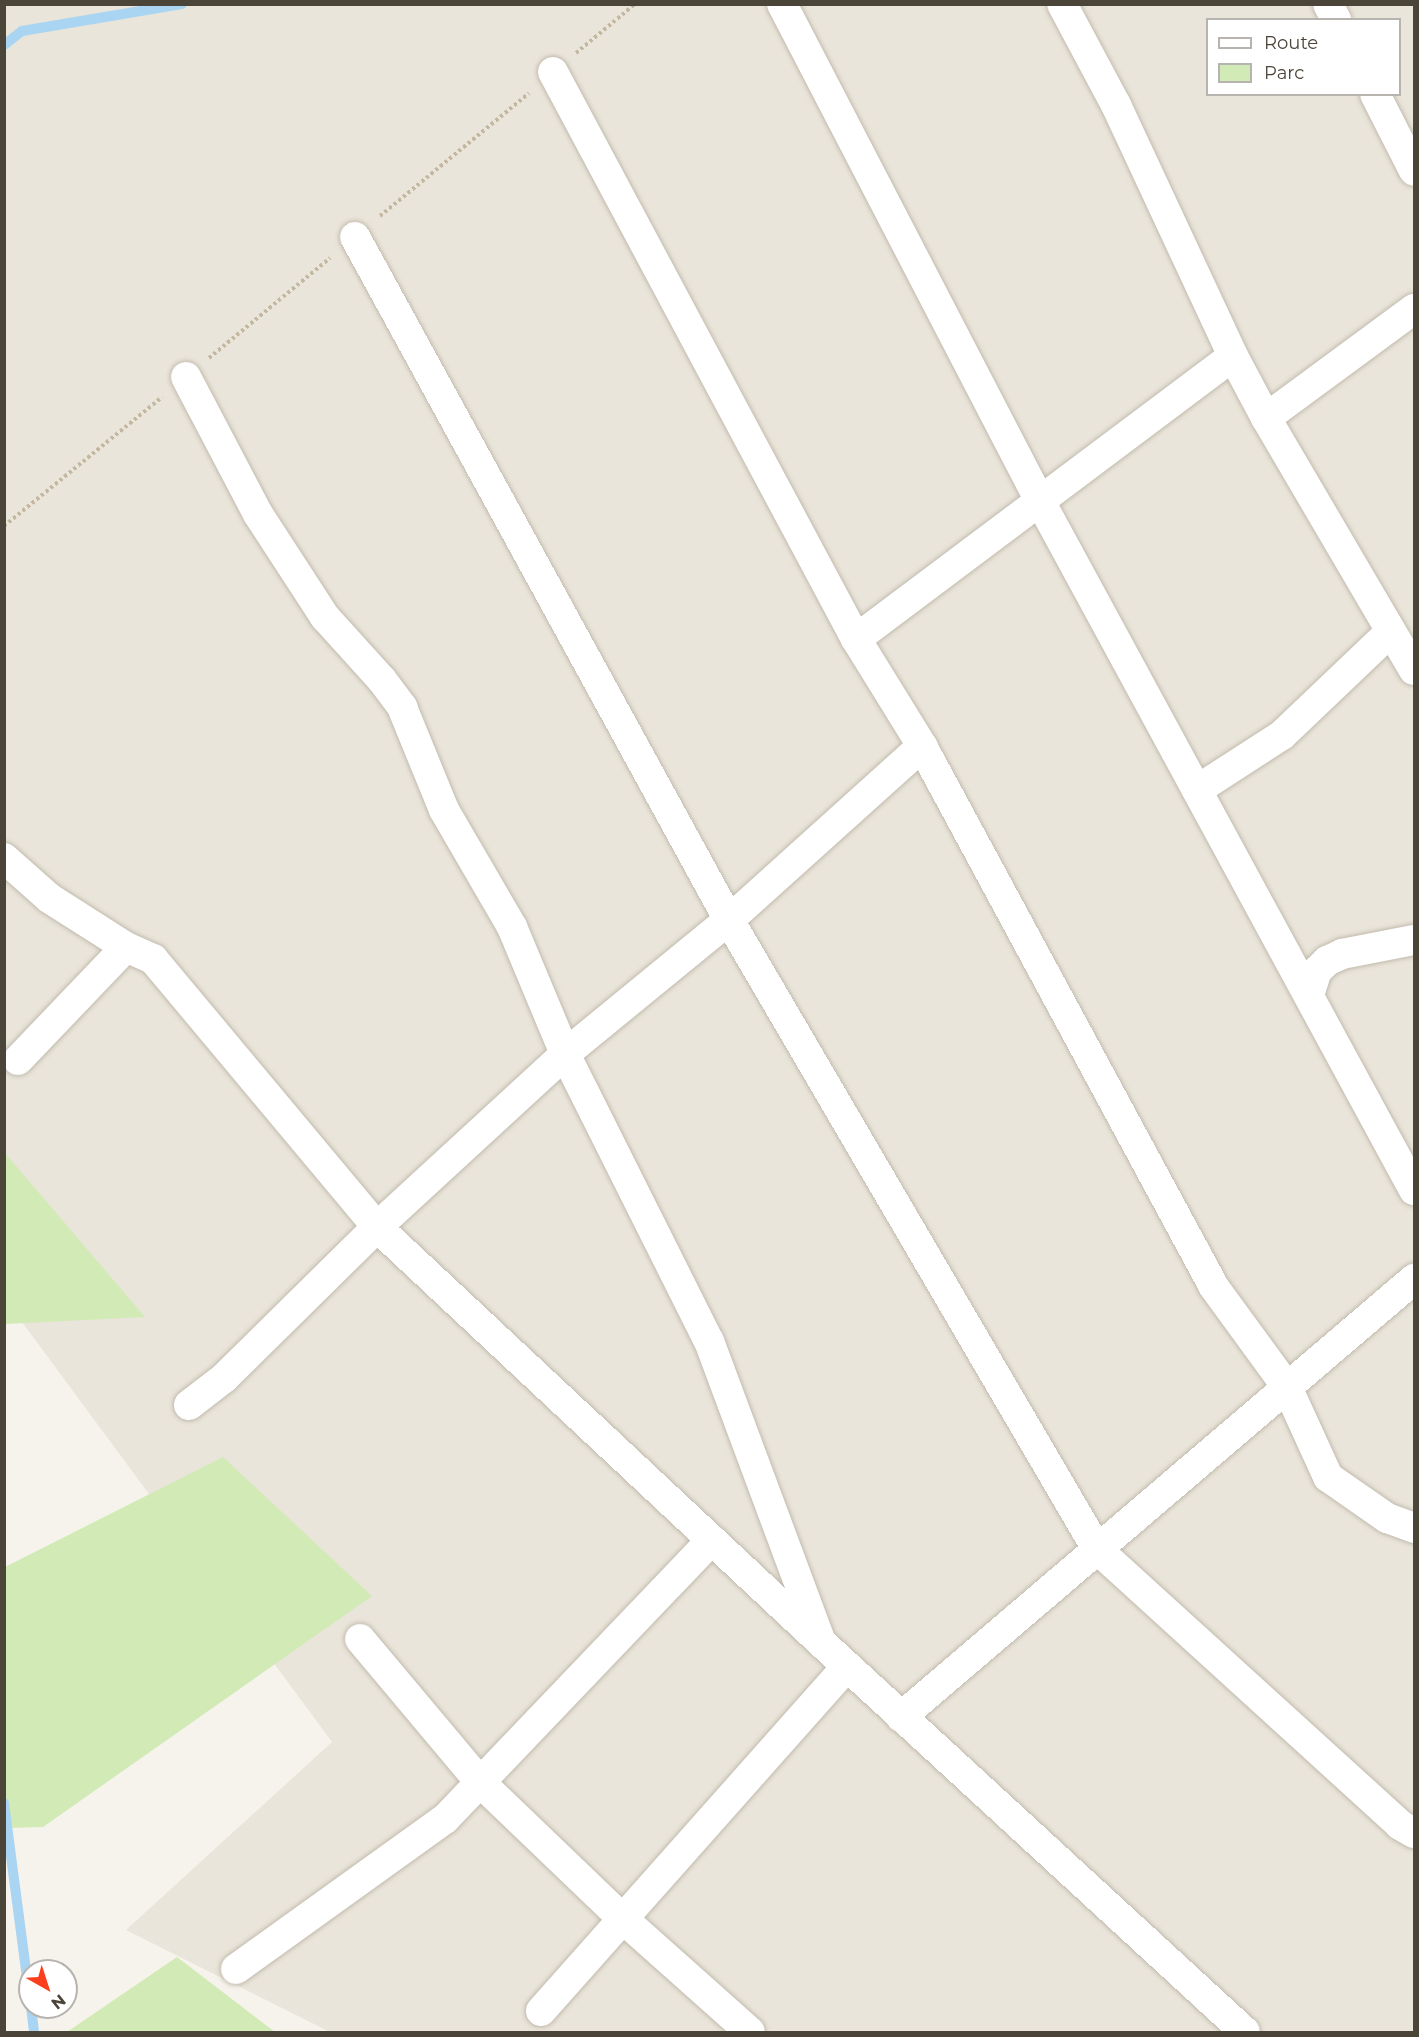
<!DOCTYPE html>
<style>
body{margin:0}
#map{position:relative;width:1419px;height:2037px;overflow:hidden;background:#f6f3ec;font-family:Montserrat,sans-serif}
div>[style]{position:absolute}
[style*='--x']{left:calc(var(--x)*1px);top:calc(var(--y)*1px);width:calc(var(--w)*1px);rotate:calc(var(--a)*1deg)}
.residential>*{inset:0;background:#eae5da}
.green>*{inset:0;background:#d2eab5}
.stream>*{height:10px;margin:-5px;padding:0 5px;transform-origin:5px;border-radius:5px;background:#a9d4f2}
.path>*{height:4px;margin-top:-2px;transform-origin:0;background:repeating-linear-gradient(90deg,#c4b79f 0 3px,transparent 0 6px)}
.roads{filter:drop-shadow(0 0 2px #c2bbae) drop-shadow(0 0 2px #c2bbae)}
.street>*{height:30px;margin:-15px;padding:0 15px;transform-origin:15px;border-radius:15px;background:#fff}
span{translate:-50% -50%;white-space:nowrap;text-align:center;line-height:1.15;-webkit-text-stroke:5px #fff;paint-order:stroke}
.frame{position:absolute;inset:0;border:6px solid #4b4439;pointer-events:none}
.legend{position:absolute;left:1206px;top:18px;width:195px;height:78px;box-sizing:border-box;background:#fff;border:2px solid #b7b4b0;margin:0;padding:8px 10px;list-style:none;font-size:18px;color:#4b4439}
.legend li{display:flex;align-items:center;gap:12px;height:30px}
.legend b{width:30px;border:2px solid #b7b4b0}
.north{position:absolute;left:18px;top:1959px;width:60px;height:60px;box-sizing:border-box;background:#fff;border:2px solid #b7b4b0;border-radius:50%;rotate:141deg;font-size:16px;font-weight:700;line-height:24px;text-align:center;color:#4b4439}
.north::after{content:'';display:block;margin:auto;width:21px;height:27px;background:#fc3f1d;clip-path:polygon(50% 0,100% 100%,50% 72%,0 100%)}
</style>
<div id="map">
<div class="residential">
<i style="clip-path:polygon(evenodd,4px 5px,1414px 5px,1414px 2032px,330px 2032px,126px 1930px,332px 1742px,5px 1299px,4px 5px,1208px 20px,1400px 20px,1400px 94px,1208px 94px,1208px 20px)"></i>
</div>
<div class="green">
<i style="clip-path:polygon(5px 1153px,145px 1317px,5px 1324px)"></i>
<i style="clip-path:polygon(223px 1457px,372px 1596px,43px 1827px,5px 1828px,5px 1567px)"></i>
<i style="clip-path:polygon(177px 1957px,275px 2032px,67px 2032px)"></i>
</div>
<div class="stream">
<i style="--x:4;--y:45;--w:23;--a:-38"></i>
<i style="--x:22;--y:31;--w:162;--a:-9.6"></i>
<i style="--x:4;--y:1803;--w:200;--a:82.5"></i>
<i style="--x:31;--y:2007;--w:25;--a:83"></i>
</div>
<div class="path">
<i style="--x:576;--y:53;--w:77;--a:-39.7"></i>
<i style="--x:380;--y:216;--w:193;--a:-39.5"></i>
<i style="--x:209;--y:358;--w:157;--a:-39.6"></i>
<i style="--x:4;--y:526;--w:204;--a:-39.2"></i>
</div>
<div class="roads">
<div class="street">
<i style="--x:782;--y:4;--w:562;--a:62.57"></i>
<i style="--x:1041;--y:503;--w:782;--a:61.5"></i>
<i style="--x:1062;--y:4;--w:115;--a:61.9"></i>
<i style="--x:1116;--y:105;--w:277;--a:65"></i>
<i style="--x:1233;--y:356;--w:70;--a:62"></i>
<i style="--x:1266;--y:418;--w:292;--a:59.6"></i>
<i style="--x:1328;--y:4;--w:18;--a:63"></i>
<i style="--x:553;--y:72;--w:643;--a:61.88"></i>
<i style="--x:856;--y:639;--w:126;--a:58.3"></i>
<i style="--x:922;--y:746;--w:615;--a:61.64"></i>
<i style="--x:1214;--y:1287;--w:124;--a:53.9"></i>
<i style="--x:1287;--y:1387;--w:99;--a:65.5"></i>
<i style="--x:1328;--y:1477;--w:72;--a:34.8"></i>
<i style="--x:1387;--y:1518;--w:29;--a:20"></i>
<i style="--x:1375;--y:94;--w:86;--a:63.1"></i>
<i style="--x:355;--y:237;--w:779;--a:61.3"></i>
<i style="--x:729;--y:920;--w:729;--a:59.67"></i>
<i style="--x:1097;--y:1549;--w:410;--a:42.3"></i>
<i style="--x:1400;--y:1825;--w:16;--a:30"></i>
<i style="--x:186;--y:377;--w:155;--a:62.3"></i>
<i style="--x:258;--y:514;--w:123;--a:57"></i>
<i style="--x:325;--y:617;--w:85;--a:47.9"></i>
<i style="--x:382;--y:680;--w:34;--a:53"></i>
<i style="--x:402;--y:707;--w:111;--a:67.8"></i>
<i style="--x:444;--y:810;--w:135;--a:59.8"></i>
<i style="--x:512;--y:927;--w:138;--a:67.3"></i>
<i style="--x:565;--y:1054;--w:321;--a:63.4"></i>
<i style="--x:709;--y:1341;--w:318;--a:69.6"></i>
<i style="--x:1266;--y:418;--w:184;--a:-36.4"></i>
<i style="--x:856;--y:639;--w:471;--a:-36.9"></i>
<i style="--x:1197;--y:790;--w:101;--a:-32.9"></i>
<i style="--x:1282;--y:735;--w:149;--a:-43.6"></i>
<i style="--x:4;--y:858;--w:60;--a:41.6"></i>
<i style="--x:49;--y:898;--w:91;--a:32.5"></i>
<i style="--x:126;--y:947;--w:30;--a:24"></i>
<i style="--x:153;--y:959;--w:349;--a:50.1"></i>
<i style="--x:377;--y:1227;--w:611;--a:43.08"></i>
<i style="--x:823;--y:1644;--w:573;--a:42.6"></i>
<i style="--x:1309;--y:995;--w:25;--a:-72"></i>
<i style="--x:1317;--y:971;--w:14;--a:-45"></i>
<i style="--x:1327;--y:961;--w:17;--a:-25"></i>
<i style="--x:1342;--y:954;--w:73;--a:-11"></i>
<i style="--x:18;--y:1060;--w:156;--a:-46.3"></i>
<i style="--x:189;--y:1405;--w:44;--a:-37.6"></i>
<i style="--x:224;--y:1378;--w:215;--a:-44.6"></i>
<i style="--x:377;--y:1227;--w:255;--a:-42.6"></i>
<i style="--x:565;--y:1054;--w:212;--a:-39.3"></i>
<i style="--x:729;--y:920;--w:260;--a:-42"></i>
<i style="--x:360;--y:1639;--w:187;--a:50"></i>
<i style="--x:480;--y:1782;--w:197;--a:43.8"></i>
<i style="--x:622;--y:1918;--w:171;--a:41.7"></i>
<i style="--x:901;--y:1717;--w:675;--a:-40.49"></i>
<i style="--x:236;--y:1969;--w:257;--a:-35.7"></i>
<i style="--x:445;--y:1819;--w:386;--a:-46.3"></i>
<i style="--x:541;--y:2011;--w:461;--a:-48.4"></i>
</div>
</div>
<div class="frame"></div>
<ul class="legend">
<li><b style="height:8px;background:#fff"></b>Route</li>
<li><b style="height:16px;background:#d2eab5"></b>Parc</li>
</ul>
<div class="north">N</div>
</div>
